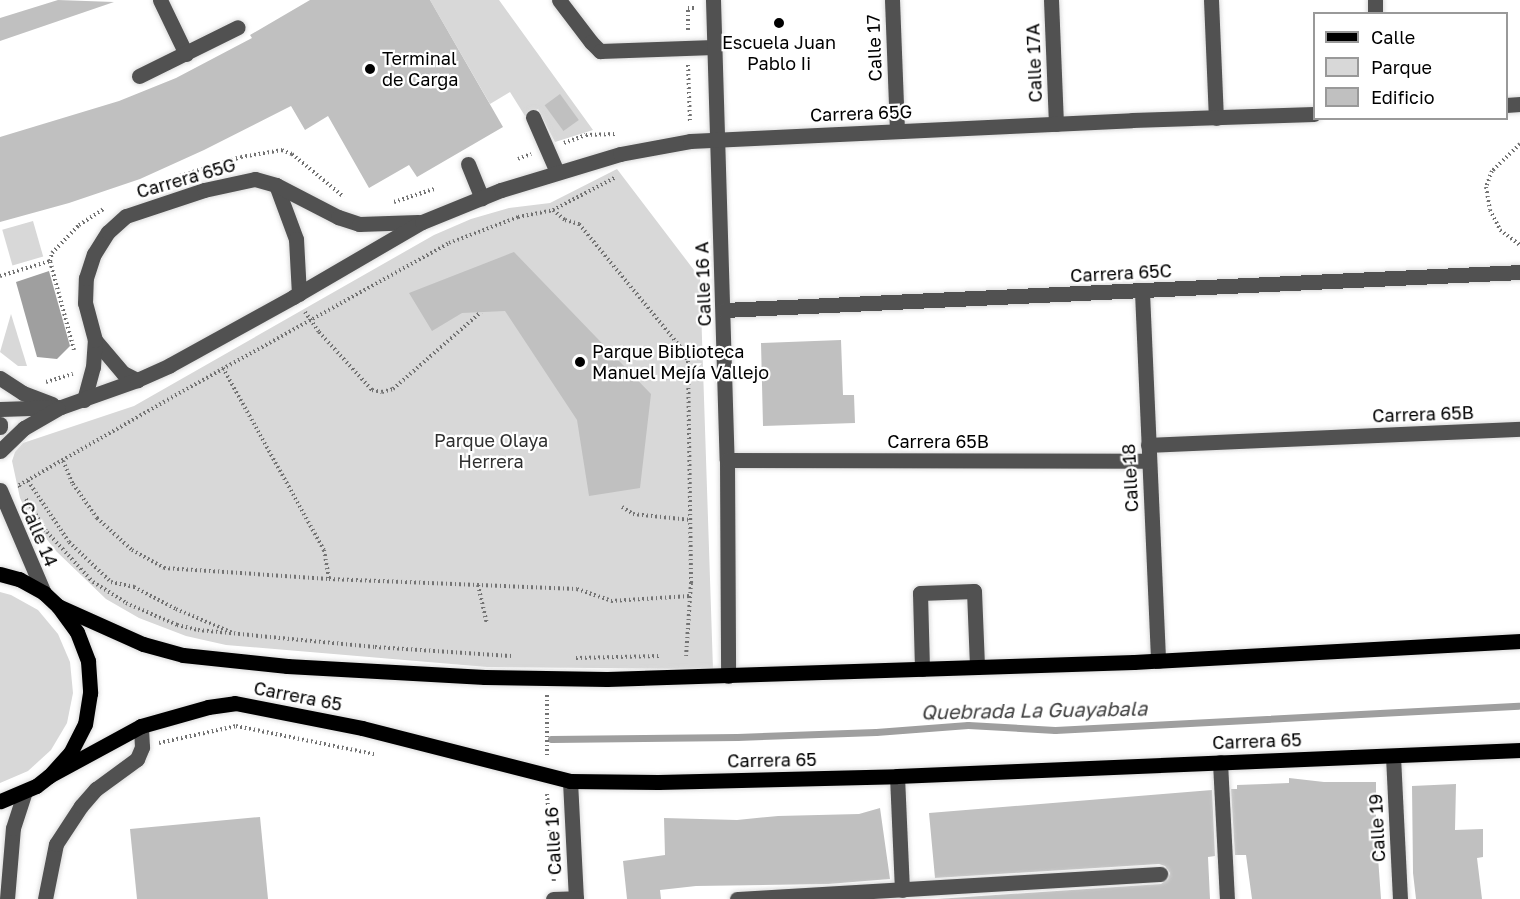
<!DOCTYPE html>
<meta charset="utf-8">
<style>
body{margin:0}
#map{position:relative;width:1520px;height:899px;overflow:hidden;background:#fff;font-family:"Golos Text",sans-serif}
div>[style]{position:absolute}
[style*='--x']{left:calc(var(--x)*1px);top:calc(var(--y)*1px);width:calc(var(--w)*1px);rotate:calc(var(--a)*1deg)}
.green>*{inset:0;background:#d8d8d8;transform-origin:0 0}
.water>*{inset:0;background:#9f9f9f}
.stream>*{height:7px;margin:-3.5px;padding:0 3.5px;transform-origin:3.5px;border-radius:3.5px;background:#9f9f9f}
.building>*{inset:0;background:#c0c0c0;transform-origin:0 0}
.path>*{height:4px;margin-top:-2px;transform-origin:0;background:repeating-linear-gradient(90deg,#737373 0 1.5px,transparent 0 4.5px)}
.roads{filter:drop-shadow(0 0 2px #dbdbdb) drop-shadow(0 0 2px #dbdbdb)}
.minor>*{height:15px;margin:-7.5px;padding:0 7.5px;transform-origin:7.5px;border-radius:7.5px;background:#515151}
.major>*{height:15px;margin:-7.5px;padding:0 7.5px;transform-origin:7.5px;border-radius:7.5px;background:#000}
.dots>*{width:16px;height:16px;translate:-50% -50%;box-sizing:border-box;border:3px solid #fff;border-radius:50%}
span{translate:-50% -50%;white-space:nowrap;text-align:center;line-height:1.15;-webkit-text-stroke:4.5px #fff;paint-order:stroke}
.poi-label{font-size:18px;color:#000}
.left{translate:0 -50%;text-align:left}
.street-label{font-size:18px;color:#000}
.park-label{font-size:18px;color:#2f2f2f}
.water-label{font-size:20px;color:#404040;font-style:italic}
.legend{position:absolute;left:1313px;top:12px;width:195px;height:108px;box-sizing:border-box;background:#fff;border:2px solid #999;margin:0;padding:8px 10px;list-style:none;font-size:18px;color:#000}
.legend li{display:flex;align-items:center;gap:12px;height:30px}
.legend b{width:30px;border:2px solid #999}
</style>
<div id="map">
<div class="green">
<i style="clip-path:polygon(430px 0,499px 0,593px 130px,555px 142px,538px 109px,525px 116px,510px 92px,490px 104px)"></i>
<i style="clip-path:polygon(617px 169px,700px 278px,713px 669px,487px 667px,226px 645px,186px 636px,139px 618px,106px 599px,56px 551px,28px 515px,20px 498px,12px 461px,15px 452px,23px 443px,134px 406px,434px 235px,471px 219px,509px 208px,550px 203px)"></i>
<i style="left:33px;top:221px;width:37px;height:32px;rotate:74deg"></i>
<i style="clip-path:polygon(11px 314px,27px 366px,18px 366px,0 352px)"></i>
<i style="clip-path:polygon(0 592px,11px 595px,38px 610px,58px 634px,70px 662px,73px 693px,67px 723px,51px 750px,28px 771px,0 783px)"></i>
</div>
<div class="water">
<i style="clip-path:polygon(49px 271px,70px 346px,57px 359px,37px 357px,16px 282px)"></i>
</div>
<div class="stream">
<i style="--x:551;--y:739;--w:186;--a:-0.6"></i>
<i style="--x:737;--y:737;--w:139;--a:-2.1"></i>
<i style="--x:876;--y:732;--w:92;--a:-4.4"></i>
<i style="--x:968;--y:725;--w:87;--a:3.3"></i>
<i style="--x:1055;--y:730;--w:464;--a:-3"></i>
</div>
<div class="building">
<i style="clip-path:polygon(58px 0,114px 2px,0 41px,0 18px)"></i>
<i style="clip-path:polygon(310px 0,430px 0,503px 127px,417px 177px,409px 165px,369px 188px,328px 116px,305px 130px,291px 106px,204px 150px,140px 179px,69px 203px,0 222px,0 137px,119px 101px,176px 78px,252px 38px,250px 35px)"></i>
<i style="left:560px;top:94px;width:32px;height:19px;rotate:54deg"></i>
<i style="clip-path:polygon(514px 252px,651px 394px,640px 488px,589px 496px,577px 420px,505px 311px,462px 313px,432px 331px,409px 293px)"></i>
<i style="clip-path:polygon(841px 340px,843px 395px,854px 395px,855px 423px,763px 426px,761px 343px)"></i>
<i style="clip-path:polygon(1289px 778px,1324px 782px,1376px 782px,1376px 829px,1381px 899px,1252px 899px,1246px 855px,1235px 855px,1231px 789px,1237px 789px,1237px 785px,1289px 783px)"></i>
<i style="clip-path:polygon(1456px 784px,1455px 830px,1483px 829px,1483px 857px,1477px 858px,1482px 899px,1416px 899px,1413px 873px,1412px 786px)"></i>
<i style="clip-path:polygon(1212px 790px,1215px 856px,1208px 857px,1210px 899px,937px 899px,1161px 884px,1168px 879px,1170px 873px,1165px 866px,1159px 864px,935px 878px,929px 813px)"></i>
<i style="clip-path:polygon(880px 808px,890px 879px,828px 884px,696px 886px,660px 890px,661px 899px,627px 899px,623px 861px,665px 855px,664px 818px,737px 820px,778px 816px,859px 814px)"></i>
<i style="clip-path:polygon(260px 817px,268px 899px,137px 899px,130px 829px)"></i>
</div>
<div class="path">
<i style="--x:688;--y:30;--w:22;--a:-90"></i>
<i style="--x:688;--y:8;--w:9;--a:0"></i>
<i style="--x:688;--y:65;--w:58;--a:88"></i>
<i style="--x:564;--y:143;--w:23;--a:-20"></i>
<i style="--x:586;--y:135;--w:29;--a:-2"></i>
<i style="--x:1520;--y:144;--w:39;--a:136"></i>
<i style="--x:1492;--y:171;--w:17;--a:111"></i>
<i style="--x:1486;--y:187;--w:23;--a:80"></i>
<i style="--x:1490;--y:210;--w:22;--a:63"></i>
<i style="--x:1500;--y:230;--w:25;--a:37"></i>
<i style="--x:518;--y:159;--w:14;--a:-21"></i>
<i style="--x:180;--y:176;--w:64;--a:-17.3"></i>
<i style="--x:241;--y:157;--w:42;--a:-9.7"></i>
<i style="--x:282;--y:150;--w:11;--a:22"></i>
<i style="--x:292;--y:154;--w:67;--a:39.6"></i>
<i style="--x:394;--y:202;--w:42;--a:-18"></i>
<i style="--x:553;--y:210;--w:16;--a:40"></i>
<i style="--x:565;--y:220;--w:15;--a:16"></i>
<i style="--x:579;--y:224;--w:163;--a:50.5"></i>
<i style="--x:683;--y:350;--w:12;--a:66"></i>
<i style="--x:688;--y:361;--w:222;--a:89.2"></i>
<i style="--x:691;--y:583;--w:73;--a:93.9"></i>
<i style="--x:0;--y:276;--w:52;--a:-16.7"></i>
<i style="--x:305;--y:312;--w:24;--a:55"></i>
<i style="--x:319;--y:332;--w:79;--a:47.6"></i>
<i style="--x:372;--y:390;--w:10;--a:11"></i>
<i style="--x:382;--y:392;--w:11;--a:-15"></i>
<i style="--x:393;--y:389;--w:117;--a:-41.2"></i>
<i style="--x:74;--y:350;--w:92;--a:-105.1"></i>
<i style="--x:50;--y:261;--w:8;--a:-76"></i>
<i style="--x:52;--y:253;--w:39;--a:-46"></i>
<i style="--x:79;--y:225;--w:30;--a:-33"></i>
<i style="--x:223;--y:368;--w:208;--a:61"></i>
<i style="--x:324;--y:550;--w:29;--a:80"></i>
<i style="--x:46;--y:382;--w:28;--a:-17"></i>
<i style="--x:63;--y:461;--w:25;--a:67"></i>
<i style="--x:73;--y:484;--w:42;--a:54.8"></i>
<i style="--x:97;--y:518;--w:47;--a:42.4"></i>
<i style="--x:132;--y:550;--w:37;--a:29"></i>
<i style="--x:164;--y:568;--w:165;--a:3.8"></i>
<i style="--x:329;--y:579;--w:248;--a:2.3"></i>
<i style="--x:577;--y:589;--w:36;--a:19"></i>
<i style="--x:611;--y:601;--w:79;--a:-3.6"></i>
<i style="--x:28;--y:481;--w:73;--a:56.1"></i>
<i style="--x:69;--y:542;--w:58;--a:43.6"></i>
<i style="--x:111;--y:582;--w:24;--a:12"></i>
<i style="--x:134;--y:587;--w:47;--a:27.6"></i>
<i style="--x:176;--y:609;--w:62;--a:22.8"></i>
<i style="--x:20;--y:487;--w:2;--a:-117"></i>
<i style="--x:19;--y:485;--w:189;--a:-29.8"></i>
<i style="--x:183;--y:391;--w:304;--a:-29.1"></i>
<i style="--x:449;--y:243;--w:74;--a:-20.6"></i>
<i style="--x:518;--y:217;--w:36;--a:-11"></i>
<i style="--x:553;--y:210;--w:71;--a:-27.6"></i>
<i style="--x:26;--y:499;--w:39;--a:58"></i>
<i style="--x:47;--y:532;--w:68;--a:47.4"></i>
<i style="--x:93;--y:582;--w:39;--a:32"></i>
<i style="--x:126;--y:603;--w:56;--a:23.3"></i>
<i style="--x:177;--y:625;--w:22;--a:13"></i>
<i style="--x:198;--y:630;--w:178;--a:5.5"></i>
<i style="--x:375;--y:647;--w:137;--a:3.8"></i>
<i style="--x:622;--y:507;--w:13;--a:32"></i>
<i style="--x:633;--y:514;--w:58;--a:5.9"></i>
<i style="--x:478;--y:585;--w:39;--a:77"></i>
<i style="--x:576;--y:658;--w:83;--a:-1.4"></i>
<i style="--x:547;--y:695;--w:61;--a:90"></i>
<i style="--x:159;--y:743;--w:79;--a:-12.4"></i>
<i style="--x:236;--y:726;--w:141;--a:11.5"></i>
<i style="--x:547;--y:794;--w:88;--a:85.5"></i>
</div>
<div class="roads">
<div class="minor">
<i style="--x:160;--y:0;--w:60;--a:64.3"></i>
<i style="--x:559;--y:0;--w:53;--a:52.7"></i>
<i style="--x:591;--y:42;--w:13;--a:45"></i>
<i style="--x:600;--y:51;--w:114;--a:-2"></i>
<i style="--x:713;--y:0;--w:460;--a:88.3"></i>
<i style="--x:727;--y:460;--w:216;--a:89.7"></i>
<i style="--x:892;--y:0;--w:131;--a:87.8"></i>
<i style="--x:1051;--y:0;--w:124;--a:87.7"></i>
<i style="--x:1211;--y:0;--w:118;--a:87.6"></i>
<i style="--x:1375;--y:0;--w:14;--a:90"></i>
<i style="--x:139;--y:76;--w:110;--a:-26.3"></i>
<i style="--x:1506;--y:105;--w:14;--a:-4"></i>
<i style="--x:533;--y:117;--w:60;--a:66.4"></i>
<i style="--x:468;--y:164;--w:37;--a:68"></i>
<i style="--x:276;--y:185;--w:58;--a:69.7"></i>
<i style="--x:296;--y:239;--w:55;--a:86.9"></i>
<i style="--x:1142;--y:292;--w:369;--a:87.5"></i>
<i style="--x:724;--y:310;--w:797;--a:-2.73"></i>
<i style="--x:95;--y:340;--w:43;--a:49.7"></i>
<i style="--x:123;--y:373;--w:16;--a:27"></i>
<i style="--x:0;--y:378;--w:27;--a:33"></i>
<i style="--x:23;--y:393;--w:31;--a:21"></i>
<i style="--x:84;--y:400;--w:34;--a:-75"></i>
<i style="--x:93;--y:367;--w:27;--a:-86"></i>
<i style="--x:95;--y:340;--w:38;--a:-105"></i>
<i style="--x:85;--y:303;--w:25;--a:-88"></i>
<i style="--x:86;--y:278;--w:25;--a:-72"></i>
<i style="--x:94;--y:254;--w:26;--a:-58"></i>
<i style="--x:108;--y:232;--w:24;--a:-42"></i>
<i style="--x:126;--y:216;--w:82;--a:-18.4"></i>
<i style="--x:204;--y:190;--w:52;--a:-12.2"></i>
<i style="--x:255;--y:179;--w:22;--a:16"></i>
<i style="--x:276;--y:185;--w:70;--a:27.3"></i>
<i style="--x:338;--y:217;--w:22;--a:18"></i>
<i style="--x:359;--y:224;--w:59;--a:-1.9"></i>
<i style="--x:0;--y:409;--w:61;--a:-1.9"></i>
<i style="--x:61;--y:407;--w:81;--a:-19.6"></i>
<i style="--x:137;--y:380;--w:36;--a:-24"></i>
<i style="--x:170;--y:365;--w:141;--a:-28.9"></i>
<i style="--x:293;--y:297;--w:149;--a:-30.2"></i>
<i style="--x:422;--y:222;--w:85;--a:-22.1"></i>
<i style="--x:501;--y:190;--w:124;--a:-16.8"></i>
<i style="--x:620;--y:154;--w:71;--a:-10.5"></i>
<i style="--x:690;--y:141;--w:442;--a:-2.7"></i>
<i style="--x:1132;--y:120;--w:182;--a:-1.9"></i>
<i style="--x:0;--y:424;--w:3;--a:90"></i>
<i style="--x:1148;--y:445;--w:372;--a:-2.5"></i>
<i style="--x:0;--y:451;--w:33;--a:-44"></i>
<i style="--x:24;--y:428;--w:39;--a:-30"></i>
<i style="--x:727;--y:460;--w:422;--a:0.1"></i>
<i style="--x:0;--y:490;--w:112;--a:66.9"></i>
<i style="--x:922;--y:669;--w:76;--a:-91.5"></i>
<i style="--x:920;--y:593;--w:54;--a:-2.1"></i>
<i style="--x:974;--y:591;--w:76;--a:87.7"></i>
<i style="--x:1393;--y:756;--w:143;--a:87.2"></i>
<i style="--x:1220;--y:762;--w:137;--a:87.1"></i>
<i style="--x:897;--y:776;--w:114;--a:87.5"></i>
<i style="--x:570;--y:781;--w:118;--a:87.1"></i>
<i style="--x:7;--y:899;--w:71;--a:-85.2"></i>
<i style="--x:13;--y:828;--w:38;--a:-72"></i>
<i style="--x:45;--y:899;--w:56;--a:-78.7"></i>
<i style="--x:56;--y:844;--w:45;--a:-56.7"></i>
<i style="--x:81;--y:806;--w:23;--a:-49"></i>
<i style="--x:96;--y:789;--w:51;--a:-36.2"></i>
<i style="--x:137;--y:759;--w:13;--a:-67"></i>
<i style="--x:142;--y:747;--w:21;--a:-93"></i>
<i style="--x:553;--y:899;--w:23;--a:-2"></i>
<i style="--x:737;--y:899;--w:424;--a:-3.4"></i>
</div>
<div class="major">
<i style="--x:0;--y:574;--w:20;--a:15"></i>
<i style="--x:19;--y:579;--w:29;--a:29"></i>
<i style="--x:44;--y:593;--w:19;--a:43"></i>
<i style="--x:58;--y:606;--w:32;--a:54"></i>
<i style="--x:77;--y:632;--w:31;--a:69"></i>
<i style="--x:88;--y:661;--w:32;--a:86"></i>
<i style="--x:90;--y:693;--w:31;--a:99"></i>
<i style="--x:85;--y:724;--w:33;--a:117"></i>
<i style="--x:70;--y:753;--w:31;--a:132"></i>
<i style="--x:49;--y:776;--w:16;--a:142"></i>
<i style="--x:36;--y:786;--w:39;--a:157"></i>
<i style="--x:58;--y:606;--w:93;--a:24.1"></i>
<i style="--x:143;--y:644;--w:41;--a:15.4"></i>
<i style="--x:183;--y:655;--w:105;--a:6"></i>
<i style="--x:287;--y:666;--w:198;--a:3.2"></i>
<i style="--x:485;--y:677;--w:122;--a:0.9"></i>
<i style="--x:607;--y:679;--w:527;--a:-1.85"></i>
<i style="--x:1134;--y:662;--w:387;--a:-3.1"></i>
<i style="--x:49;--y:776;--w:105;--a:-28.5"></i>
<i style="--x:141;--y:726;--w:70;--a:-15.8"></i>
<i style="--x:208;--y:707;--w:27;--a:-8"></i>
<i style="--x:235;--y:703;--w:129;--a:11.1"></i>
<i style="--x:362;--y:728;--w:215;--a:14.3"></i>
<i style="--x:570;--y:781;--w:88;--a:0.7"></i>
<i style="--x:658;--y:782;--w:239;--a:-1.4"></i>
<i style="--x:897;--y:776;--w:624;--a:-2.39"></i>
</div>
</div>
<div class="dots">
<i style="left:779px;top:23px;background:#000"></i>
<i style="left:370px;top:69px;background:#000"></i>
<i style="left:580px;top:362px;background:#000"></i>
</div>
<div class="poi-label">
<span style="left:779px;top:53px">Escuela Juan<br>Pablo Ii</span>
<span class="left" style="left:382px;top:69px">Terminal<br>de Carga</span>
<span class="left" style="left:592px;top:362px">Parque Biblioteca<br>Manuel Mejía Vallejo</span>
</div>
<div class="street-label">
<span style="left:874px;top:48px;rotate:-92deg">Calle 17</span>
<span style="left:1034px;top:63px;rotate:-92deg">Calle 17A</span>
<span style="left:861px;top:113px;rotate:-2deg">Carrera 65G</span>
<span style="left:186px;top:178px;rotate:-16deg">Carrera 65G</span>
<span style="left:1121px;top:273px;rotate:-3deg">Carrera 65C</span>
<span style="left:703px;top:284px;rotate:-92deg">Calle 16 A</span>
<span style="left:1423px;top:414px;rotate:-2deg">Carrera 65B</span>
<span style="left:938px;top:441px">Carrera 65B</span>
<span style="left:1130px;top:478px;rotate:-93deg">Calle 18</span>
<span style="left:39px;top:534px;rotate:67deg">Calle 14</span>
<span style="left:298px;top:696px;rotate:11deg">Carrera 65</span>
<span style="left:1257px;top:741px;rotate:-2deg">Carrera 65</span>
<span style="left:772px;top:760px;rotate:-1deg">Carrera 65</span>
<span style="left:1377px;top:828px;rotate:-93deg">Calle 19</span>
<span style="left:553px;top:841px;rotate:-93deg">Calle 16</span>
</div>
<div class="park-label">
<span style="left:491px;top:451px">Parque Olaya<br>Herrera</span>
</div>
<div class="water-label">
<span style="left:1034px;top:710px;rotate:-1deg">Quebrada La Guayabala</span>
</div>
<ul class="legend">
<li><b style="height:8px;background:#000"></b>Calle</li>
<li><b style="height:16px;background:#d8d8d8"></b>Parque</li>
<li><b style="height:16px;background:#c0c0c0"></b>Edificio</li>
</ul>
</div>
